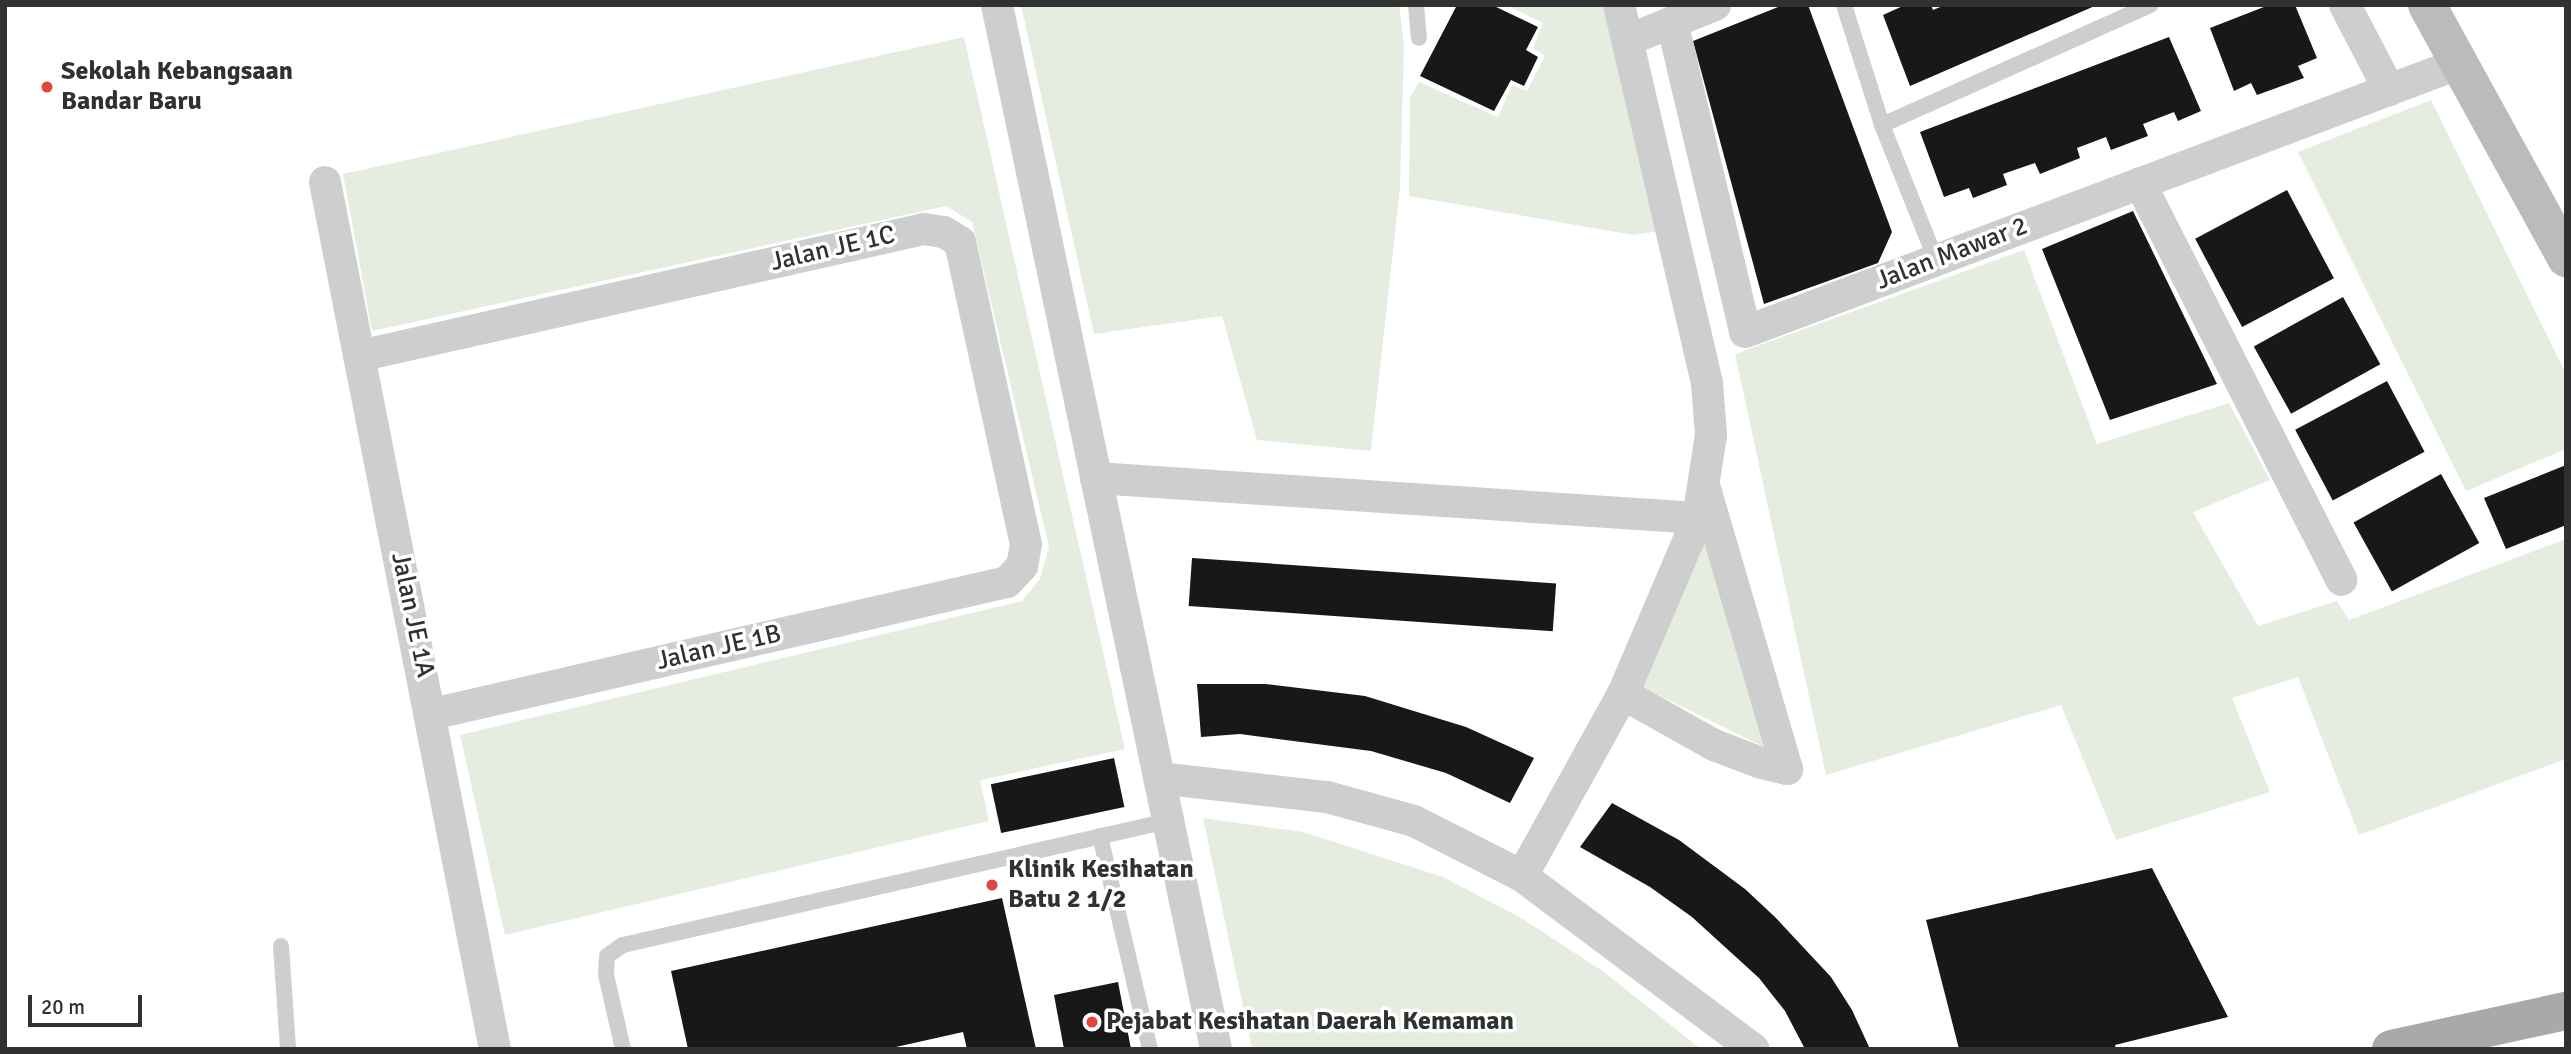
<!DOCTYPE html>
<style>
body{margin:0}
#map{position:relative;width:2571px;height:1054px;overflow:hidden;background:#fff;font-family:Signika,sans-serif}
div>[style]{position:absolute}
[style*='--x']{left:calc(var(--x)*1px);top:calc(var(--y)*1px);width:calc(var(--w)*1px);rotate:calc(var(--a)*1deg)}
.green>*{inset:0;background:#e5ede0}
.building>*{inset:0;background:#181818;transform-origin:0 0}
.lane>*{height:16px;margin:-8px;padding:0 8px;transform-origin:8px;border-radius:8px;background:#cecece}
.street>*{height:32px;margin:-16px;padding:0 16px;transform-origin:16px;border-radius:16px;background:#cecece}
.secondary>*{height:38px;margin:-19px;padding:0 19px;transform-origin:19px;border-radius:19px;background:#bbb}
.primary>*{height:38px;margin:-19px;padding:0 19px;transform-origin:19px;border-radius:19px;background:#a9a9a9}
.dots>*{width:19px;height:19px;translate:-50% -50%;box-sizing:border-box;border:4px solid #fff;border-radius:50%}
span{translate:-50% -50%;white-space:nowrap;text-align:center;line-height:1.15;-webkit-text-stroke:7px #fff;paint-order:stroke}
.poi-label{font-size:26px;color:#313131;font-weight:700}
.left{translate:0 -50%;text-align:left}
.street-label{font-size:26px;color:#313131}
.frame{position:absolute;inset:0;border:7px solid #313131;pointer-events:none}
.scale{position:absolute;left:28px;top:995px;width:114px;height:32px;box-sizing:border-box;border:4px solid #313131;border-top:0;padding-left:9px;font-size:21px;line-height:24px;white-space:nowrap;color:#313131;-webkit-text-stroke:5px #fff;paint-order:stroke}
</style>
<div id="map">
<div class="green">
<i style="clip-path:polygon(1021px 5px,1399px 5px,1404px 45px,1400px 188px,1371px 451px,1257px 440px,1222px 316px,1094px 334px)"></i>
<i style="clip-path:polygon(1506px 5px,1610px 5px,1665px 230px,1633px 235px,1409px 196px,1410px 97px,1419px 82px,1498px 117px,1512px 85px,1527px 91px,1545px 56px,1533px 48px,1543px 23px)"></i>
<i style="clip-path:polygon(964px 37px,1125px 749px,980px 780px,989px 821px,505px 935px,460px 735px,1022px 601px,1040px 579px,1049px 547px,972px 222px,946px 206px,372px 331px,343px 174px)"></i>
<i style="clip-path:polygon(2431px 100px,2566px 374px,2566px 449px,2466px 491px,2298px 152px)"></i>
<i style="clip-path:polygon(2024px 250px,2097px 444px,2229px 403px,2270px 480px,2193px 512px,2258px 626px,2337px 601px,2349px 620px,2566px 539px,2566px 759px,2359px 835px,2298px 677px,2232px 698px,2270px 792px,2116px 840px,2061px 705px,1826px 775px,1735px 354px)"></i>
<i style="clip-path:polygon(1705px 538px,1768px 749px,1642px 687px)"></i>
<i style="clip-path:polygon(1203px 818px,1303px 832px,1443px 877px,1523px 919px,1604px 972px,1701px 1049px,1252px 1049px)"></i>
</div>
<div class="building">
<i style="clip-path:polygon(1457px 5px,1492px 5px,1538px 27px,1526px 50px,1538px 57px,1524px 86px,1511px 80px,1494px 111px,1420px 76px)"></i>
<i style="clip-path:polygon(1783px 5px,1808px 5px,1892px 232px,1878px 263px,1764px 304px,1693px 41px)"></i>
<i style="clip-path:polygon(1905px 5px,1931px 5px,1933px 10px,1945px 5px,2097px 5px,1910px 86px,1883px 15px)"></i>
<i style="clip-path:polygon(2269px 5px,2295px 5px,2317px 58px,2298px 66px,2304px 78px,2257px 95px,2251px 83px,2234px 91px,2210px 28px)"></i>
<i style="clip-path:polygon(2169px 37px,2201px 111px,2178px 121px,2174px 112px,2143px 124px,2148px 136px,2111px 150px,2106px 137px,2077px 148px,2080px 158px,2040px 174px,2035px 163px,2003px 174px,2007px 185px,1973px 198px,1969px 188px,1944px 197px,1920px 132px)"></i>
<i style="left:2287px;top:190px;width:100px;height:104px;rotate:62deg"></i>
<i style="clip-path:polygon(2133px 211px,2217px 384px,2110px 420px,2042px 249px)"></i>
<i style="left:2343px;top:297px;width:77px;height:102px;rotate:61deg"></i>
<i style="left:2387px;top:381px;width:80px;height:104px;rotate:62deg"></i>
<i style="clip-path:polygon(2566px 465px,2566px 525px,2506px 549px,2484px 498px)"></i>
<i style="left:2441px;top:474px;width:79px;height:100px;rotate:61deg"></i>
<i style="left:1192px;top:558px;width:365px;height:48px;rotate:4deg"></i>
<i style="clip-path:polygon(1197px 684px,1265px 684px,1365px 696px,1466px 727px,1534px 758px,1510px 803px,1446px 773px,1371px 751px,1240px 734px,1201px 737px)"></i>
<i style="left:1114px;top:758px;width:50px;height:126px;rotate:78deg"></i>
<i style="clip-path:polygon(1612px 803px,1679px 840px,1745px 889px,1775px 917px,1831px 977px,1852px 1010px,1870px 1049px,1805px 1049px,1785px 1011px,1759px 978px,1692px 917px,1650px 887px,1580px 847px)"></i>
<i style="clip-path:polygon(2152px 868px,2228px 1017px,2115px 1045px,2116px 1049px,1959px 1049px,1926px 920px)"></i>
<i style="clip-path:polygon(1002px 898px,1036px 1049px,967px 1049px,963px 1032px,887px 1049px,688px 1049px,671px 971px)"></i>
<i style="clip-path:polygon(1118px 982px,1131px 1049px,1064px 1049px,1054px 995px)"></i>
</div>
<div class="lane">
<i style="--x:1416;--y:5;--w:33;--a:85"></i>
<i style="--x:1844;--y:5;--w:126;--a:72.4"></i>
<i style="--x:1882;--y:125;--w:145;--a:68.2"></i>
<i style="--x:1882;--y:125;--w:294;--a:-24.1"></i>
<i style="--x:1100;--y:836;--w:219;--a:76.8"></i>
<i style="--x:281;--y:946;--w:103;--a:86.1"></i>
<i style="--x:623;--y:1049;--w:76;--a:-102.9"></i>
<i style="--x:606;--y:975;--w:19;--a:-87"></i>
<i style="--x:607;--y:956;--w:19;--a:-35"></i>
<i style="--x:623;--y:945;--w:559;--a:-12.82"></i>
</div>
<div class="street">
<i style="--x:997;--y:5;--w:1067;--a:78.15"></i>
<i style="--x:2345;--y:5;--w:96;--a:62.6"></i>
<i style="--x:1672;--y:22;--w:318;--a:76.7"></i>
<i style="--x:1745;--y:332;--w:762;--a:-20.6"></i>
<i style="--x:1628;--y:40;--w:94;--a:-21.9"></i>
<i style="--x:325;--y:182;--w:884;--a:78.91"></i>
<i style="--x:2140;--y:183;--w:445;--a:63.1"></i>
<i style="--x:359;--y:356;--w:579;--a:-12.67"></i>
<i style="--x:924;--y:229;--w:20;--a:9"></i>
<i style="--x:944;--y:232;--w:19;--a:32"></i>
<i style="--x:960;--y:242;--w:309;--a:77.7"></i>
<i style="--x:1026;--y:544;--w:22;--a:100"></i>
<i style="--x:1022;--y:566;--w:22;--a:133"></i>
<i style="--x:1007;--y:582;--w:590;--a:167.07"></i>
<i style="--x:1096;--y:478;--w:603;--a:3.8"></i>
<i style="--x:1623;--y:694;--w:104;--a:29.3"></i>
<i style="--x:1714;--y:745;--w:50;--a:21"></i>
<i style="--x:1761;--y:763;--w:27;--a:13"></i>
<i style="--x:1787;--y:769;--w:293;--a:-106.3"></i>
<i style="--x:1159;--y:778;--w:169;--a:6.5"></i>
<i style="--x:1327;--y:797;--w:90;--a:15.4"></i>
<i style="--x:1414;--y:821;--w:121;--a:27"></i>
<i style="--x:1522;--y:876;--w:289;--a:36.8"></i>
<i style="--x:1522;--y:876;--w:208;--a:-61"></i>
<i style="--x:1623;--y:694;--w:191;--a:-66.9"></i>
<i style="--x:1698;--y:518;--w:84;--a:-81.1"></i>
<i style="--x:1711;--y:435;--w:52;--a:-94.4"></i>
<i style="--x:1707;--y:383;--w:388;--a:-103.1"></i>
</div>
<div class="secondary">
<i style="--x:2427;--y:5;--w:289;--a:61.2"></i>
</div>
<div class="primary">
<i style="--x:2391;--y:1049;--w:179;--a:-12.3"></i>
</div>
<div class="dots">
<i style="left:47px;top:87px;background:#e24539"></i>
<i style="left:992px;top:885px;background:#e24539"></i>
<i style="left:1092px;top:1022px;background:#e24539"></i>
</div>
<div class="poi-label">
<span class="left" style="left:61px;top:87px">Sekolah Kebangsaan<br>Bandar Baru</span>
<span class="left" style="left:1008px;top:885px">Klinik Kesihatan<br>Batu 2 1/2</span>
<span class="left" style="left:1106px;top:1022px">Pejabat Kesihatan Daerah Kemaman</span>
</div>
<div class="street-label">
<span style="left:833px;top:249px;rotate:-13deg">Jalan JE 1C</span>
<span style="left:1952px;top:254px;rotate:-21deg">Jalan Mawar 2</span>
<span style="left:412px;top:615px;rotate:78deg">Jalan JE 1A</span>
<span style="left:719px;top:648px;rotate:-13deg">Jalan JE 1B</span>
</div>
<div class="frame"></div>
<div class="scale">20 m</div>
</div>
